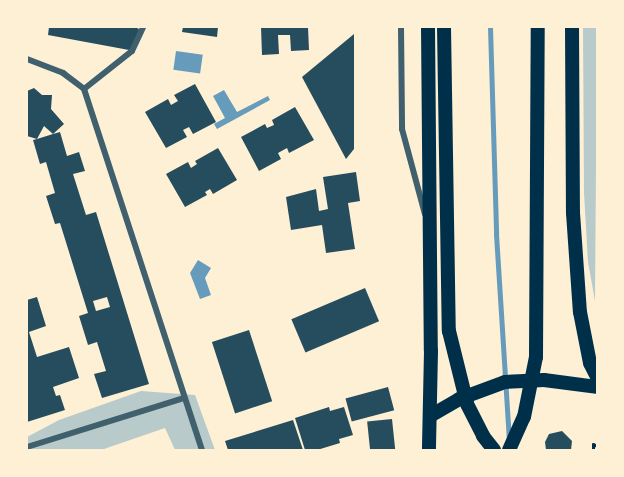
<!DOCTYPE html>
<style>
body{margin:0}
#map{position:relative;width:624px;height:477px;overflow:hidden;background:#fdf0d5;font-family:Quicksand,sans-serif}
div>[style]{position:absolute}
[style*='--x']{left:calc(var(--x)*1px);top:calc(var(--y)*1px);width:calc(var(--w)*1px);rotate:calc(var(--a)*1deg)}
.green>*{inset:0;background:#b9caca}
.water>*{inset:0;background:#669bbc;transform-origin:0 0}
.stream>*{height:5px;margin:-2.5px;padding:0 2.5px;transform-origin:2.5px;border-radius:2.5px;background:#669bbc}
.building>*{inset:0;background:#264d5e;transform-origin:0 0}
.path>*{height:3px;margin:-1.5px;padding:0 1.5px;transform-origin:1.5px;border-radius:1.5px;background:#003049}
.minor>*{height:6px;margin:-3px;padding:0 3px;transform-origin:3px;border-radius:3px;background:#3f606c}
.primary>*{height:14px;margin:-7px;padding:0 7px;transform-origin:7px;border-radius:7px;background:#003049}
span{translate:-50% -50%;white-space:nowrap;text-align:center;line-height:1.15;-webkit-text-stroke:4.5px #fdf0d5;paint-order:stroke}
.frame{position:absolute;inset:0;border:28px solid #fdf0d5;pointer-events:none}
</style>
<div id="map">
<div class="green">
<i style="clip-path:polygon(583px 27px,597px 27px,595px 301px,588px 262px,584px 193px)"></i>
<i style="clip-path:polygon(141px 391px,195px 395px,215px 450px,175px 450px,165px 428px,101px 450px,27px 450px,27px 437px,59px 420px)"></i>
</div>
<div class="water">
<i style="left:176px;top:51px;width:27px;height:19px;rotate:8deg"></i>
<i style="clip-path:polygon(224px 90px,237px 112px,268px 96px,270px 100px,217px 129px,214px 124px,225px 118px,213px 96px)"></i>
<i style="clip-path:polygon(198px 260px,211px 268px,205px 278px,211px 295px,200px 299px,190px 273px)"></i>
</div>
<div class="stream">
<i style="--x:490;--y:27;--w:207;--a:88.3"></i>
<i style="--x:496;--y:234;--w:205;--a:86.4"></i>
</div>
<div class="building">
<i style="clip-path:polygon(49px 27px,135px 27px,139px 29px,137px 41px,129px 50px,48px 35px)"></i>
<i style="clip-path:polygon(183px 27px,218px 27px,217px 37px,182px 32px)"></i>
<i style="clip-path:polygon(261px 27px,308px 27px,309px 50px,291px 51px,290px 35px,278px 35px,279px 54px,262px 55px)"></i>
<i style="clip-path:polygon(354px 34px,354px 149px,346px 159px,302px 77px)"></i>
<i style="clip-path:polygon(195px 84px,216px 122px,193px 134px,189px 127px,183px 130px,187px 137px,166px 148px,145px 112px,168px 99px,171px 105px,178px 101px,174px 95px)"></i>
<i style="clip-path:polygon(evenodd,34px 88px,42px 95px,52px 95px,51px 109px,64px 124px,53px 134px,60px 132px,67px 156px,79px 152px,85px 171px,73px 174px,86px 215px,96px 212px,149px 384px,102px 398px,94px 374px,106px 371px,97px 342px,88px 345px,79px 316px,88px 313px,60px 223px,55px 224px,46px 196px,55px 193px,46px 162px,40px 164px,33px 140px,37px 139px,27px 136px,27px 91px,34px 88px,44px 126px,53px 134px,37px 139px,44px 126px,34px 88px,107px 297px,110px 307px,96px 311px,93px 301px,107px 297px)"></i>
<i style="clip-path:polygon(295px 107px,314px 140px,289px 153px,287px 148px,278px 153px,281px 159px,259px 171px,241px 137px,265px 124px,267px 128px,274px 125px,272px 120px)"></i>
<i style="clip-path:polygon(218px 148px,237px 180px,213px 194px,210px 189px,205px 192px,207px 195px,185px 207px,166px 174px,188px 162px,191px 168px,197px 164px,195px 161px)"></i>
<i style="clip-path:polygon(356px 172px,360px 201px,348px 203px,355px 249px,326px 253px,322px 225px,291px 230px,286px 197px,316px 189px,319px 211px,328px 209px,323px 177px)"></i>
<i style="left:365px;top:288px;width:36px;height:80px;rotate:67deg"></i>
<i style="clip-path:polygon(37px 297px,46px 326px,29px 332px,37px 357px,69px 347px,79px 378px,53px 387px,56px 396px,60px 395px,65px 410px,27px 422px,27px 300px)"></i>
<i style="left:249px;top:330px;width:75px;height:39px;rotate:72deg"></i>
<i style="left:388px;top:387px;width:24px;height:44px;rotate:75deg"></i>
<i style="clip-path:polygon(329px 407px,330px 411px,344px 407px,353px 435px,339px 439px,340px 443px,317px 450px,305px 450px,295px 418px)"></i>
<i style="left:392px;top:419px;width:31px;height:25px;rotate:84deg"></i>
<i style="clip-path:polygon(293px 420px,303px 450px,228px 450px,225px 441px)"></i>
<i style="clip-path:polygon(562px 431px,572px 441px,571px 450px,546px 450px,545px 442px,549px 434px)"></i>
</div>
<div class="path">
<i style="--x:593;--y:450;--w:6;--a:-90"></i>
<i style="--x:593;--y:444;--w:4;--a:27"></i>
</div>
<div class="minor">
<i style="--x:401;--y:27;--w:102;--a:89.4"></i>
<i style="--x:402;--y:129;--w:88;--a:74.9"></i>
<i style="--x:27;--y:59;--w:39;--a:21"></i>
<i style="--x:63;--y:73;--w:26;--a:37"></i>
<i style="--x:84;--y:89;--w:380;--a:71.9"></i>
<i style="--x:84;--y:89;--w:61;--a:-38.4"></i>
<i style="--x:132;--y:51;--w:26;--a:-65"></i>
<i style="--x:27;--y:447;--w:164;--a:-17.3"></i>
</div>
<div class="primary">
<i style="--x:428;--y:27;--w:324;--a:89.5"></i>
<i style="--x:431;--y:351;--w:99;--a:91.2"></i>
<i style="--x:444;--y:27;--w:304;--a:89.1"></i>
<i style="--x:449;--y:331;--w:75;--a:76.1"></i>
<i style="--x:467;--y:404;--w:36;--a:63"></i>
<i style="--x:483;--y:436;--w:18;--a:52"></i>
<i style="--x:572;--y:27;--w:186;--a:89.7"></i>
<i style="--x:573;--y:213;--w:99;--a:86"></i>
<i style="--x:580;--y:312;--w:52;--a:78.9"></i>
<i style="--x:590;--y:363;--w:16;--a:63"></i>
<i style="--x:430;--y:416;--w:34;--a:-30"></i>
<i style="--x:459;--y:399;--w:49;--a:-20.3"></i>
<i style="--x:505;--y:382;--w:39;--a:-3"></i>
<i style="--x:544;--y:380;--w:53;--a:7.5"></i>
<i style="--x:509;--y:450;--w:36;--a:-66"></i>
<i style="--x:524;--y:417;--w:61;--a:-78.7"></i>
<i style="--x:536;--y:357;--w:330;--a:-89.7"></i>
</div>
<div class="frame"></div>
</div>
